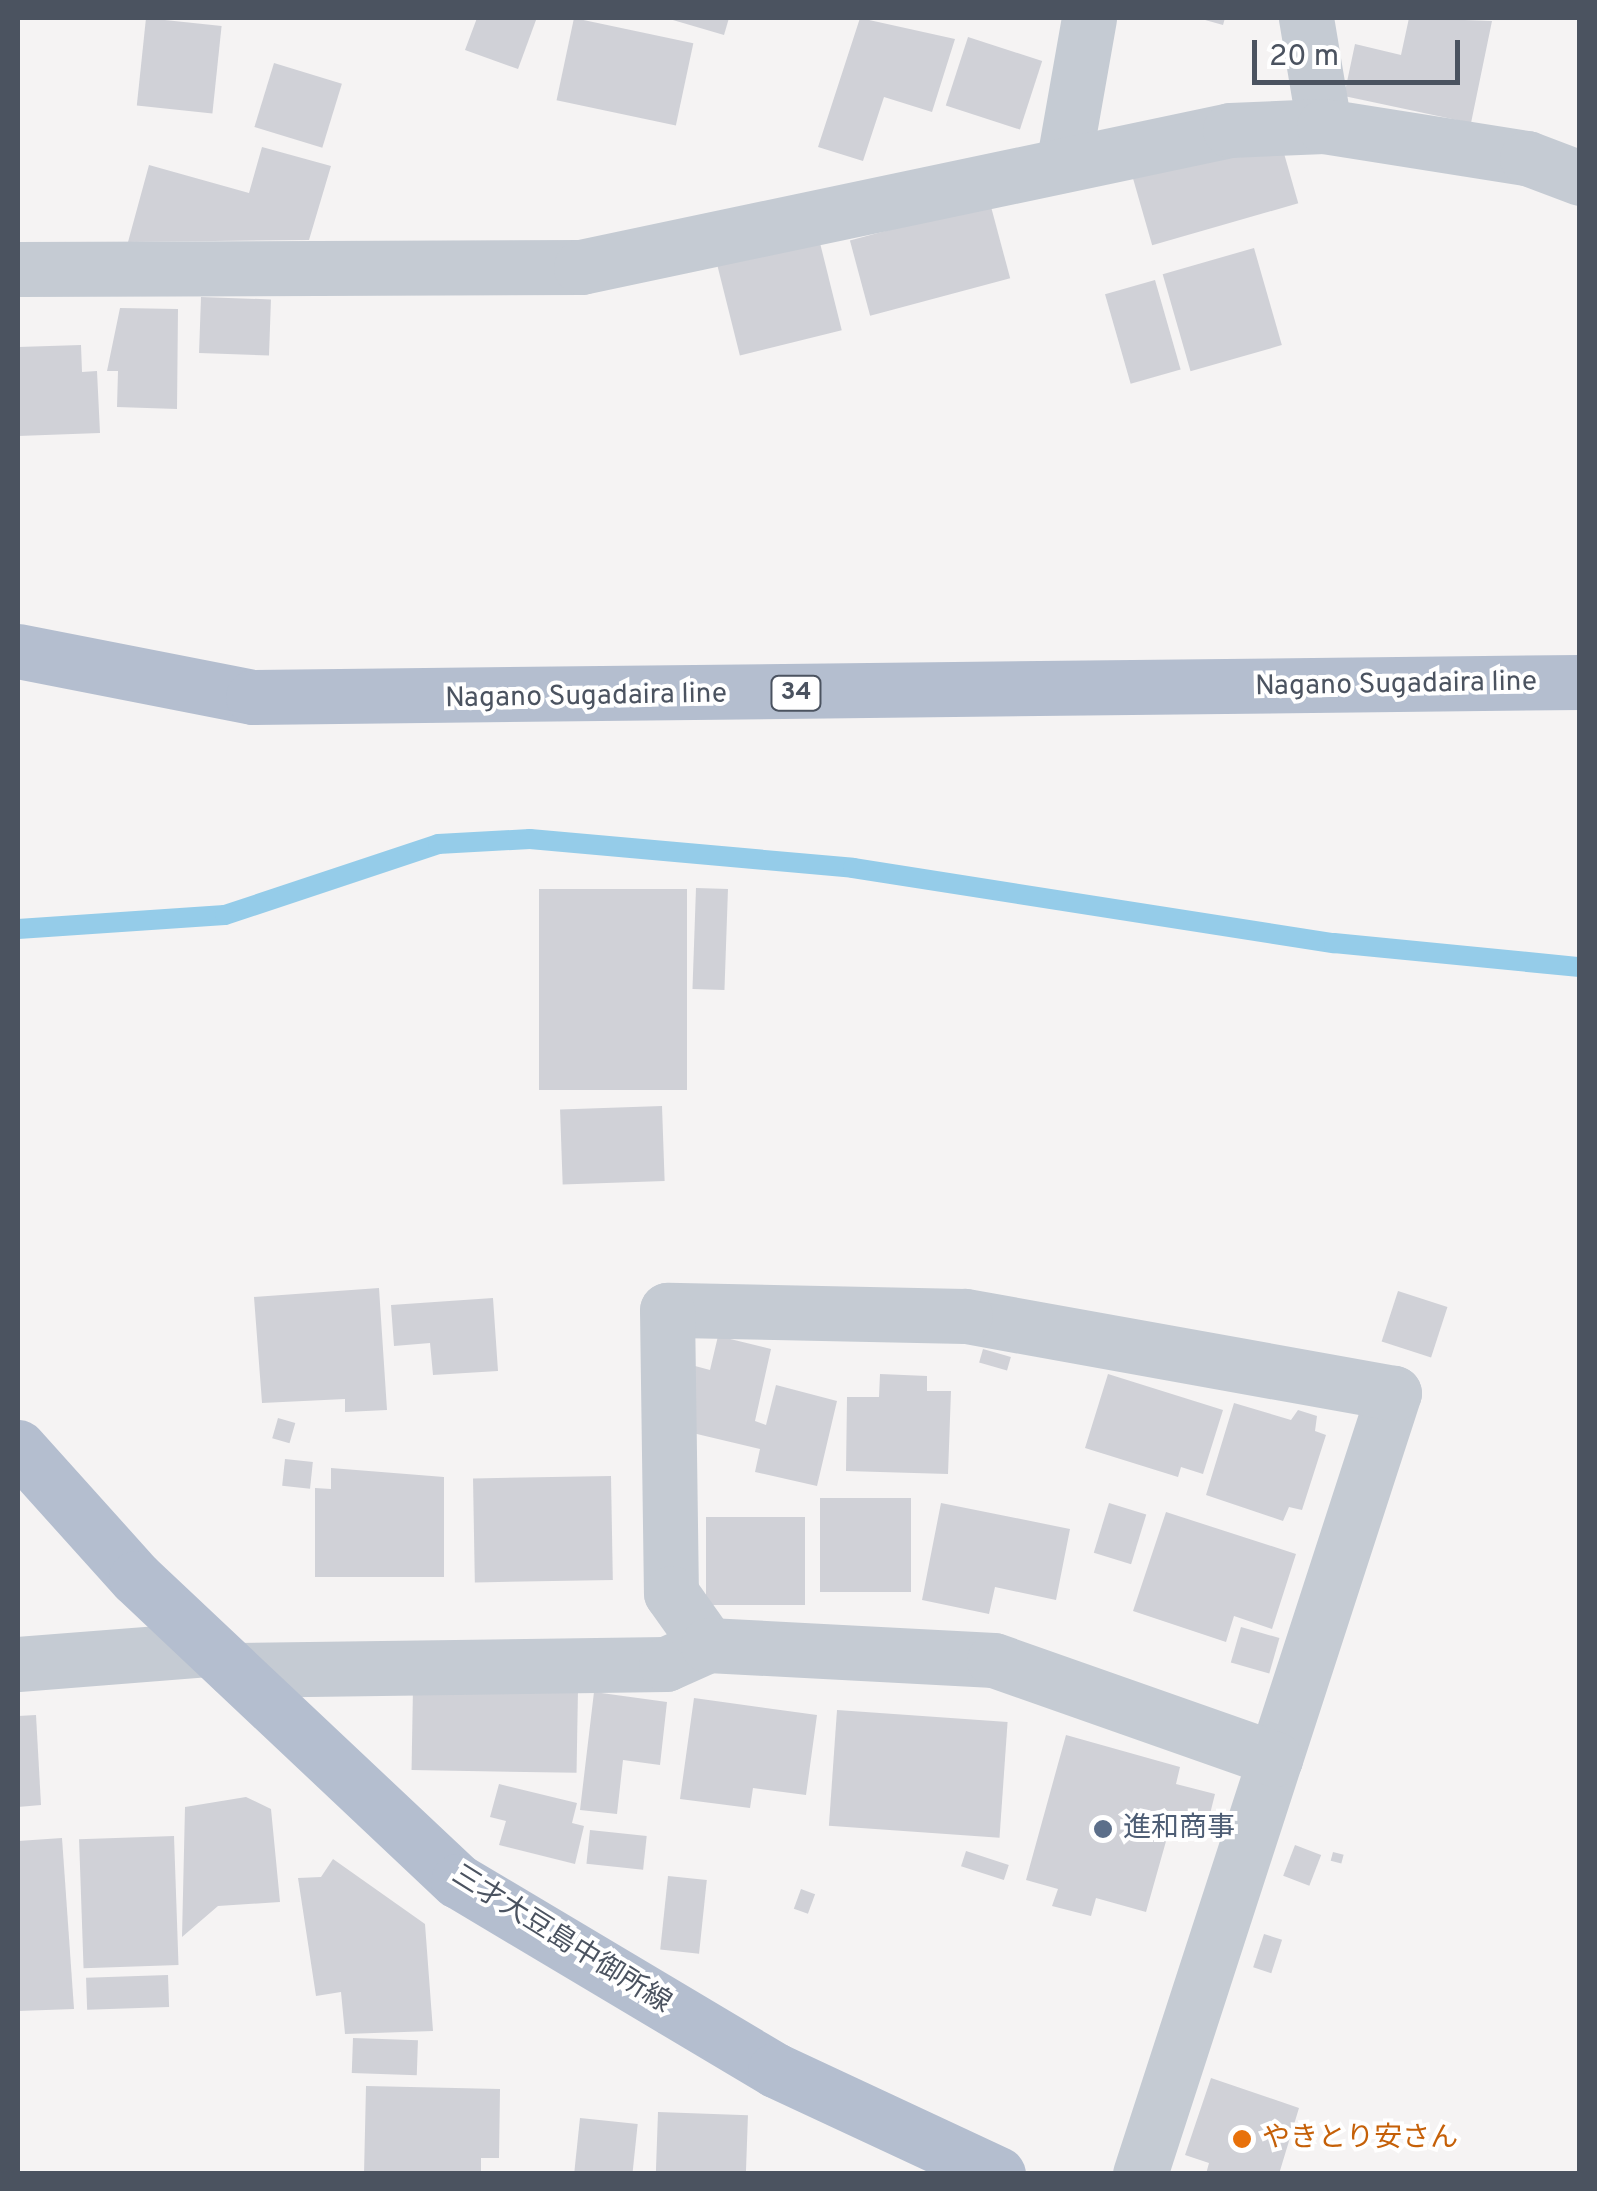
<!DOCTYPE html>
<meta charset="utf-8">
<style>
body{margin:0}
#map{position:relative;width:1597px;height:2191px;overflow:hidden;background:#f5f3f3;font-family:Overpass,"Noto Sans JP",sans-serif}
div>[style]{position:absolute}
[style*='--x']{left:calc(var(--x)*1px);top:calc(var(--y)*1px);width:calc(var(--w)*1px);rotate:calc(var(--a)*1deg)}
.stream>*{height:20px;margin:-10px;padding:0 10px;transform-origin:10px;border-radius:10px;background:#95cce9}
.building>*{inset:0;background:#d0d1d7;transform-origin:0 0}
.minor>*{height:55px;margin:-27.5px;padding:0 27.5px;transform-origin:27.5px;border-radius:27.5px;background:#c5cbd3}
.major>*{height:55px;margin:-27.5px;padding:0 27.5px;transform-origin:27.5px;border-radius:27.5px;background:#b4becf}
.dots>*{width:28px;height:28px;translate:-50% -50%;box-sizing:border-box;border:5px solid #fff;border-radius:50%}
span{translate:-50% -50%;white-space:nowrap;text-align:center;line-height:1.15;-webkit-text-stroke:8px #fff;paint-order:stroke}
.shield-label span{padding:2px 8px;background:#fff;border:2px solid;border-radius:8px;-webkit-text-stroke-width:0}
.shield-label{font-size:25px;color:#4b5360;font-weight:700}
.street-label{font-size:28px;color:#4b5360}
.service-label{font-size:28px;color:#4e5e75}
.left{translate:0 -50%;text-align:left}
.food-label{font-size:28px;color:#c56008}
.frame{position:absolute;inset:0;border:20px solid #4b5360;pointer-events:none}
.scale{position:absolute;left:1252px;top:40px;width:208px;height:45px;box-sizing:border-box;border:5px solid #4b5360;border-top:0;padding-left:12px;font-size:30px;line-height:35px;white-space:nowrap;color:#4b5360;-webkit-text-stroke:8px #fff;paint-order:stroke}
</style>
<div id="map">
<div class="stream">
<i style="--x:18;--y:929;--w:207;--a:-3.9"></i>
<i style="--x:225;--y:915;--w:225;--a:-18.4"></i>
<i style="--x:438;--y:844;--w:92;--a:-3.1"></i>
<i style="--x:530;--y:839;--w:324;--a:5.1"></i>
<i style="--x:853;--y:868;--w:487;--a:8.9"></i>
<i style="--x:1334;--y:943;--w:247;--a:5.6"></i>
</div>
<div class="building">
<i style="left:146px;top:18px;width:76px;height:88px;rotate:6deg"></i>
<i style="clip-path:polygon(477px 18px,536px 20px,518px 69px,465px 50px)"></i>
<i style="left:574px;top:18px;width:122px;height:84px;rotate:12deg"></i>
<i style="clip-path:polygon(666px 18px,729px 18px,724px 35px)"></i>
<i style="clip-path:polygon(860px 18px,955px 39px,932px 112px,884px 97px,863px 161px,818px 147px)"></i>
<i style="clip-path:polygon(1198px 18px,1225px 18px,1223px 25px)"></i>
<i style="clip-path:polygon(1409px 18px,1492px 21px,1471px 123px,1344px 96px,1355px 44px,1401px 55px)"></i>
<i style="left:968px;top:37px;width:78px;height:72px;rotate:18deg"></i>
<i style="left:274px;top:63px;width:71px;height:67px;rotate:17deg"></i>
<i style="left:1279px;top:136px;width:70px;height:152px;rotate:74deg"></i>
<i style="clip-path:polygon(262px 147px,331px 166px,309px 240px,128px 242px,149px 165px,249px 193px)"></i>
<i style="left:990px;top:203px;width:78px;height:145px;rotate:75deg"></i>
<i style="left:819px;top:239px;width:94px;height:105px;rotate:76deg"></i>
<i style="left:1254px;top:248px;width:101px;height:95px;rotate:74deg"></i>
<i style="left:1155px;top:280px;width:93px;height:52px;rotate:74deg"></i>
<i style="left:201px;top:297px;width:70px;height:56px;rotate:2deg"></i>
<i style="clip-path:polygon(120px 308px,178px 309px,177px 409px,117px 407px,118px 371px,107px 371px)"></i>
<i style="clip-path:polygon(81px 345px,82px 372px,97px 371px,100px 433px,18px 436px,18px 347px)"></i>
<i style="left:696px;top:888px;width:32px;height:101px;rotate:2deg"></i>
<i style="left:539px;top:889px;width:148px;height:201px"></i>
<i style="left:662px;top:1106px;width:75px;height:102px;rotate:88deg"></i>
<i style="clip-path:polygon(379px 1288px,387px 1410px,345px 1412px,345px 1399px,262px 1403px,254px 1297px)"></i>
<i style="left:1398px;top:1291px;width:52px;height:53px;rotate:18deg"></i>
<i style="clip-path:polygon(493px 1298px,498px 1371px,433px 1375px,430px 1343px,394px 1346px,391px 1305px)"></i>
<i style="clip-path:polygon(718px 1336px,771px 1349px,755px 1421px,766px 1425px,776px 1385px,837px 1401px,817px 1486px,755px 1472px,760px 1449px,680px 1430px,695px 1366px,710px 1370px)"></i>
<i style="left:983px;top:1349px;width:29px;height:14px;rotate:16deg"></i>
<i style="clip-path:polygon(880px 1374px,927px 1376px,927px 1391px,951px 1391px,948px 1474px,846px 1471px,847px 1397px,879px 1397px)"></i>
<i style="clip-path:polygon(1108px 1374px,1223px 1410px,1203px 1474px,1181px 1467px,1178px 1477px,1085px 1448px)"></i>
<i style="clip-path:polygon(1234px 1403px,1291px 1420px,1298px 1410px,1317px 1416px,1315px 1431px,1326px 1435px,1302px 1510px,1289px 1507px,1283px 1521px,1206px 1495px)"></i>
<i style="left:278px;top:1418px;width:18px;height:21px;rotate:16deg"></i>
<i style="left:285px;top:1459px;width:28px;height:27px;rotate:6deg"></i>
<i style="clip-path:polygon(331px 1468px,444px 1477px,444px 1577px,315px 1577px,315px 1488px,331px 1489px)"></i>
<i style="left:611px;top:1476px;width:104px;height:138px;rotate:89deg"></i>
<i style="left:820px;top:1498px;width:91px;height:94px"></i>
<i style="clip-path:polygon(941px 1503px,1070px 1529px,1056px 1600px,995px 1587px,989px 1614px,922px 1600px)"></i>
<i style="left:1109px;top:1503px;width:39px;height:52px;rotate:17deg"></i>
<i style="clip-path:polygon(1166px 1512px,1296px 1554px,1272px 1629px,1234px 1616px,1226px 1642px,1133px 1611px)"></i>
<i style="left:805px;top:1517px;width:88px;height:99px;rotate:90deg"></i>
<i style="left:1241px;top:1627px;width:40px;height:37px;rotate:16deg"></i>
<i style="left:413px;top:1687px;width:165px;height:83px;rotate:1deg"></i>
<i style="clip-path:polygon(594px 1692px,667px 1702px,660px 1765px,623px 1760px,617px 1814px,580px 1810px)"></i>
<i style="clip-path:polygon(694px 1698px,817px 1715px,806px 1795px,753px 1788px,750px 1808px,680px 1799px)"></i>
<i style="left:837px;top:1710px;width:171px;height:116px;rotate:4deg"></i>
<i style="clip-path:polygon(36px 1715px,41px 1805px,18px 1807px,18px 1716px)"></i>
<i style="clip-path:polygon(1066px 1735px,1180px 1767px,1176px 1784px,1215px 1794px,1206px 1830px,1172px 1820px,1146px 1912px,1096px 1898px,1091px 1916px,1052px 1906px,1058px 1889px,1026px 1880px)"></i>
<i style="clip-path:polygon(499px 1784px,577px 1803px,572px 1823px,584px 1826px,575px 1864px,499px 1845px,506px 1821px,490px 1817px)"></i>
<i style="clip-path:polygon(246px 1797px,271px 1809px,280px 1902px,218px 1906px,182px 1937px,185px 1807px)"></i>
<i style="left:590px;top:1830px;width:57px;height:34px;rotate:6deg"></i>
<i style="left:174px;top:1836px;width:129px;height:95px;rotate:88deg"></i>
<i style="clip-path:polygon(62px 1838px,74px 2009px,18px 2011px,18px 1841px)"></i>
<i style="left:1295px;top:1845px;width:28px;height:33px;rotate:21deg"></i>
<i style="left:966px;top:1851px;width:45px;height:16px;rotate:18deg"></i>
<i style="left:1333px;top:1852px;width:11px;height:9px;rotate:15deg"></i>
<i style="clip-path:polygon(333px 1859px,425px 1924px,433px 2031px,345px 2034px,341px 1992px,316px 1996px,298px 1878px,321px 1877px)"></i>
<i style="left:668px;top:1876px;width:39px;height:74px;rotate:6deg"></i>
<i style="left:801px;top:1889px;width:15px;height:21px;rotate:20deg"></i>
<i style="left:1264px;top:1934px;width:19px;height:35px;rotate:18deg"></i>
<i style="left:168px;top:1975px;width:32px;height:82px;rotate:88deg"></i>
<i style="left:353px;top:2038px;width:65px;height:35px;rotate:2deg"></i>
<i style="clip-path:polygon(1211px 2078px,1299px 2108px,1279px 2174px,1206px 2174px,1209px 2163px,1185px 2155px)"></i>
<i style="clip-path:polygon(366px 2086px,500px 2089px,499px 2158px,481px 2158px,481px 2174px,364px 2174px)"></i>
<i style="left:658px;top:2112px;width:90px;height:62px;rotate:2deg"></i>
<i style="left:580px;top:2118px;width:58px;height:56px;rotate:6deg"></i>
</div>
<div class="minor">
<i style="--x:1306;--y:18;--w:109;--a:80.5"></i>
<i style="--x:1064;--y:160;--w:144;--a:-80"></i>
<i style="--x:18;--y:269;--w:563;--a:-0.2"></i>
<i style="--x:581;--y:267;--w:663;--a:-11.92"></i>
<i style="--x:1230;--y:130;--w:94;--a:-2.4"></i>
<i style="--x:1324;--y:126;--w:206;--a:9"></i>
<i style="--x:1527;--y:158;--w:57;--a:20.7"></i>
<i style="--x:18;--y:1664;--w:193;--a:-4.5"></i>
<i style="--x:234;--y:1670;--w:432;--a:-0.8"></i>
<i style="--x:666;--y:1664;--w:46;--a:-24.3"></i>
<i style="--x:1140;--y:2174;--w:436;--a:-72"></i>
<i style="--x:1275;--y:1759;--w:385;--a:-72"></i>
<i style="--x:1394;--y:1393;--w:436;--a:-169.8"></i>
<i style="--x:965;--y:1316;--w:298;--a:-178.8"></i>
<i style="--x:667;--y:1310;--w:283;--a:89.2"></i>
<i style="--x:671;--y:1593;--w:64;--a:54.6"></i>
<i style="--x:708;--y:1645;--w:286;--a:3"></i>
<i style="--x:994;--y:1660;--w:298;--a:19.4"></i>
</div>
<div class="major">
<i style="--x:18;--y:651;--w:239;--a:11.1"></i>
<i style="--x:253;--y:697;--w:1327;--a:-0.65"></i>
<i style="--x:18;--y:1447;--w:176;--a:48"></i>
<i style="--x:136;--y:1578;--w:442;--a:43.3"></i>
<i style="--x:458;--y:1881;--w:369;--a:30.8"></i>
<i style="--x:775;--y:2070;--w:246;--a:25"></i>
</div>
<div class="dots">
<i style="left:1103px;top:1829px;background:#5c6f8a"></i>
<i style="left:1242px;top:2139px;background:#e8710a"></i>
</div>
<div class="shield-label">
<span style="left:796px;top:693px">34</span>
</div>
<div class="street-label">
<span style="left:1396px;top:685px;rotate:-1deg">Nagano Sugadaira line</span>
<span style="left:586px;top:697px;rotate:-1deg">Nagano Sugadaira line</span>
<span style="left:561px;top:1940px;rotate:32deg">三才大豆島中御所線</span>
</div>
<div class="service-label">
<span class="left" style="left:1123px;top:1829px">進和商事</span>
</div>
<div class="food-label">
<span class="left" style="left:1262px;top:2139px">やきとり安さん</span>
</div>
<div class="frame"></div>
<div class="scale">20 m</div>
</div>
